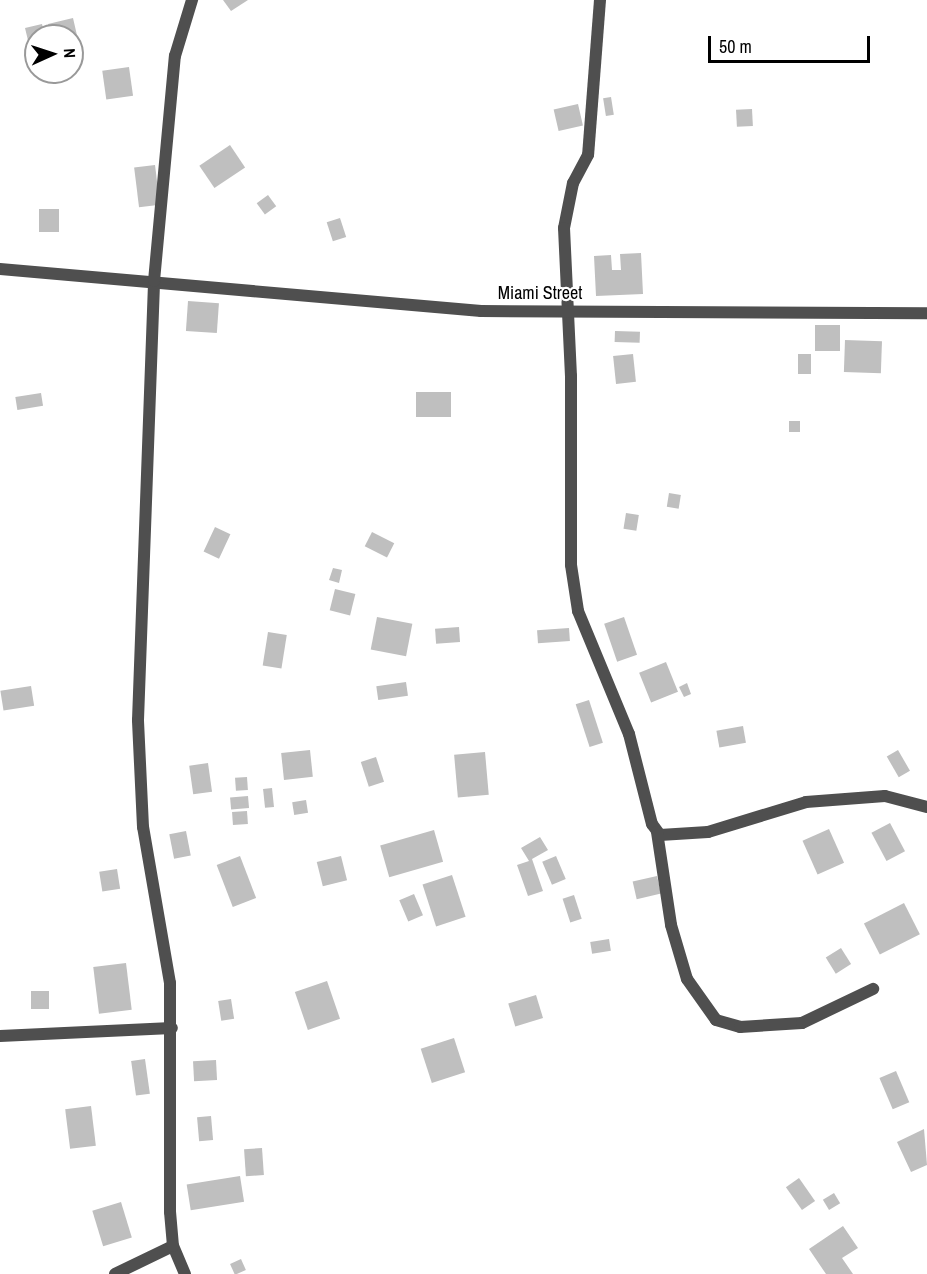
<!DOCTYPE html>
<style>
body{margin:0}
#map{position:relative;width:927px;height:1274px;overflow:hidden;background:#fff;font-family:"Archivo Narrow",sans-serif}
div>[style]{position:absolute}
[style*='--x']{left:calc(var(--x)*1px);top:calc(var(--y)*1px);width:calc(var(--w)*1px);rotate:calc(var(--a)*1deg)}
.building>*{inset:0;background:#bfbfbf;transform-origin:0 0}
.minor>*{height:12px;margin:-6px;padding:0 6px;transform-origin:6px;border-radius:6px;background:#4f4f4f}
span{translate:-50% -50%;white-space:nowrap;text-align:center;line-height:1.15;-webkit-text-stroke:4.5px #fff;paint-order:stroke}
.street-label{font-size:18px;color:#000}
.north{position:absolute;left:24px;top:24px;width:60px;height:60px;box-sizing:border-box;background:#fff;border:2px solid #999;border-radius:50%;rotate:87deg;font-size:16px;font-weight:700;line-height:24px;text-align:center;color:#000}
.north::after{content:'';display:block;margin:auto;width:21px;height:27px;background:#000;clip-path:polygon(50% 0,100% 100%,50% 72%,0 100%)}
.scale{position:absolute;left:708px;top:36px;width:162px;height:27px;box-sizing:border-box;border:3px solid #000;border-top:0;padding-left:8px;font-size:18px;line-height:21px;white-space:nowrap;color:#000;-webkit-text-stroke:4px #fff;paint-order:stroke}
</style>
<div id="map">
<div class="building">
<i style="clip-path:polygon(223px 0,248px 0,231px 11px)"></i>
<i style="clip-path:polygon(73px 18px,79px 44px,72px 45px,72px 36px,50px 36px,48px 24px)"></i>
<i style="clip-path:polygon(42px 24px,45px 36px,36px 36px,33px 61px,25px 28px)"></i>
<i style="left:129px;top:67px;width:29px;height:27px;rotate:82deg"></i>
<i style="left:611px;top:97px;width:18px;height:8px;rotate:81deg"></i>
<i style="left:578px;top:104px;width:22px;height:25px;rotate:77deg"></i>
<i style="left:752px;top:109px;width:17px;height:16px;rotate:87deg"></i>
<i style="left:230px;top:145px;width:27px;height:37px;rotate:56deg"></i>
<i style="left:155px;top:165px;width:40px;height:21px;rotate:83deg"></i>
<i style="left:268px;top:195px;width:14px;height:14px;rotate:54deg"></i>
<i style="left:39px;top:209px;width:20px;height:23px"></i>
<i style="left:340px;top:218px;width:20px;height:14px;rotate:72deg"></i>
<i style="clip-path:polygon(641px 253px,643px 294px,596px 296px,594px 256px,611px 255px,612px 270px,621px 270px,620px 254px)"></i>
<i style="left:188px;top:301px;width:31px;height:30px;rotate:4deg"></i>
<i style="left:815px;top:325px;width:25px;height:26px"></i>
<i style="left:615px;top:331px;width:25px;height:11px;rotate:2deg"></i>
<i style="left:845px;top:340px;width:37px;height:32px;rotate:2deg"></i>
<i style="left:633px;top:354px;width:28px;height:20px;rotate:84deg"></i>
<i style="left:798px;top:354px;width:13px;height:20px"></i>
<i style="left:416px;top:392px;width:35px;height:25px"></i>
<i style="left:41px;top:393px;width:13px;height:26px;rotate:81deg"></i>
<i style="left:789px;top:421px;width:11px;height:11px"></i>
<i style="left:669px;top:493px;width:12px;height:14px;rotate:9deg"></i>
<i style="left:626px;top:513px;width:13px;height:16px;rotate:9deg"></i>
<i style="left:215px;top:527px;width:17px;height:27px;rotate:25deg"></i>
<i style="left:372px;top:532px;width:25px;height:16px;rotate:27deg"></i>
<i style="clip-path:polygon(333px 568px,342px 570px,339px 583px,329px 580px)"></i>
<i style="left:335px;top:589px;width:21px;height:22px;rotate:14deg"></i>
<i style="left:377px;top:617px;width:36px;height:33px;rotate:11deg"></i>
<i style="left:624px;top:617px;width:40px;height:21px;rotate:71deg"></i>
<i style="left:459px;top:627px;width:15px;height:24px;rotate:86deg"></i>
<i style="left:569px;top:628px;width:13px;height:32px;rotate:86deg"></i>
<i style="left:268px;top:632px;width:19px;height:34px;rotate:9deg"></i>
<i style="left:666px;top:662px;width:32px;height:29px;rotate:68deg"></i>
<i style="left:406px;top:682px;width:14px;height:30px;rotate:82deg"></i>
<i style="clip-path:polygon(687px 683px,691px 694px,684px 697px,679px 687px)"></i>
<i style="left:31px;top:686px;width:20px;height:31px;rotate:81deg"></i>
<i style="left:589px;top:700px;width:45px;height:14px;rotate:72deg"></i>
<i style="left:743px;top:726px;width:17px;height:27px;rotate:80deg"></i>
<i style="left:310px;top:750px;width:27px;height:29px;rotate:84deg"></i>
<i style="left:898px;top:750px;width:24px;height:13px;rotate:60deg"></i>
<i style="left:485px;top:752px;width:43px;height:31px;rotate:85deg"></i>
<i style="left:376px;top:757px;width:26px;height:16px;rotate:72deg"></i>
<i style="left:208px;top:763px;width:29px;height:19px;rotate:82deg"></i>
<i style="left:247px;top:777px;width:13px;height:12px;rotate:86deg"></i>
<i style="left:272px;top:788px;width:19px;height:9px;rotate:84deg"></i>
<i style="left:248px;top:796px;width:12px;height:18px;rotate:85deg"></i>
<i style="left:306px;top:800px;width:13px;height:14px;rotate:81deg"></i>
<i style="left:247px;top:811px;width:13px;height:15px;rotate:86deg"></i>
<i style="left:890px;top:823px;width:32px;height:21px;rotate:62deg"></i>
<i style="left:829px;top:829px;width:37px;height:29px;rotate:66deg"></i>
<i style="left:434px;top:830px;width:33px;height:56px;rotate:74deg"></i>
<i style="left:186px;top:831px;width:25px;height:17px;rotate:79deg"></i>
<i style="clip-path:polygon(540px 837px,548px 850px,532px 859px,543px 891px,528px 896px,517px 865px,529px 861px,521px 848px)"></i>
<i style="left:240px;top:856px;width:45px;height:25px;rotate:69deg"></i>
<i style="left:341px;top:856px;width:25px;height:25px;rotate:76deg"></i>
<i style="left:556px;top:856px;width:25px;height:15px;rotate:67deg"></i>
<i style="left:117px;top:869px;width:20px;height:18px;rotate:81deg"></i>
<i style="left:452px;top:875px;width:44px;height:31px;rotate:72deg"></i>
<i style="left:657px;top:876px;width:18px;height:25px;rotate:77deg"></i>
<i style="left:414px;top:894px;width:23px;height:16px;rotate:67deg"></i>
<i style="left:574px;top:895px;width:25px;height:12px;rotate:72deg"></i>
<i style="left:904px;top:903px;width:35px;height:45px;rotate:63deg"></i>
<i style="left:609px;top:939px;width:12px;height:19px;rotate:81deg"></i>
<i style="left:841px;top:948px;width:19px;height:18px;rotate:58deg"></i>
<i style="left:126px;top:963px;width:47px;height:33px;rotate:83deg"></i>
<i style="left:327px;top:981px;width:40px;height:34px;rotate:71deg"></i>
<i style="left:49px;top:991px;width:18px;height:18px;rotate:90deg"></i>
<i style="left:536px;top:995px;width:24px;height:29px;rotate:73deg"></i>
<i style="left:231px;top:999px;width:20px;height:13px;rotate:81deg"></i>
<i style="left:454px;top:1038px;width:36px;height:35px;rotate:72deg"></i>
<i style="left:145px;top:1059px;width:35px;height:14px;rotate:82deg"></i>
<i style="left:216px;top:1060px;width:20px;height:23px;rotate:87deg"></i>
<i style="left:896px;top:1071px;width:34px;height:18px;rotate:67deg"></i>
<i style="left:91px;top:1106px;width:40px;height:26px;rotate:83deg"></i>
<i style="left:211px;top:1116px;width:24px;height:14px;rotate:85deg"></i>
<i style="clip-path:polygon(924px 1129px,927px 1165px,911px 1172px,897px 1142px)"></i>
<i style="left:262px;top:1148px;width:27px;height:18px;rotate:86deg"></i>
<i style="left:240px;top:1176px;width:26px;height:54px;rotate:81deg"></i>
<i style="left:799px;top:1178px;width:28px;height:16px;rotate:55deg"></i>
<i style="left:834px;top:1193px;width:12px;height:13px;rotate:59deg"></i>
<i style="left:121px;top:1202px;width:37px;height:30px;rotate:73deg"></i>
<i style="clip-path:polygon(843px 1226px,858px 1248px,842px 1258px,853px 1274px,826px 1274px,809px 1249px)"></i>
<i style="left:241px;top:1259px;width:12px;height:12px;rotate:66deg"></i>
</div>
<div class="minor">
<i style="--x:600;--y:0;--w:155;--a:94.4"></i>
<i style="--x:588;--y:155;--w:32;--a:118"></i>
<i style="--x:573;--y:183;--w:46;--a:101.3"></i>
<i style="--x:564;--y:228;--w:148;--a:87.3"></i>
<i style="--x:571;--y:376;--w:189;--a:90"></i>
<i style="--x:571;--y:565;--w:47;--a:81.3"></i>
<i style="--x:578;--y:611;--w:133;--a:67.5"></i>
<i style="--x:629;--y:734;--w:93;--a:75.7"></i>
<i style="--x:652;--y:824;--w:14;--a:54"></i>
<i style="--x:660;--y:835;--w:48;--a:-3.6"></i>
<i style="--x:708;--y:832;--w:102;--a:-17"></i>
<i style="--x:806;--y:802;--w:79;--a:-4.3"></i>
<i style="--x:885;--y:796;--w:43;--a:14.7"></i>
<i style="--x:0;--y:269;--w:483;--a:5"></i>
<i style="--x:481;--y:311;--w:446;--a:0.3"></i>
<i style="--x:657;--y:832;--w:94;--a:81.4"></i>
<i style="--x:671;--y:925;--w:56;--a:73.5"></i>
<i style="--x:687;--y:979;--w:50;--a:54.7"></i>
<i style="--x:716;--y:1020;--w:25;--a:16"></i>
<i style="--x:740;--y:1027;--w:62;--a:-3.7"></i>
<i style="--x:802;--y:1023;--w:79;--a:-25.6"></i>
<i style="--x:0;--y:1036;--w:172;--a:-2.7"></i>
<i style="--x:115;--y:1274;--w:64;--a:-25.8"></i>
<i style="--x:185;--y:1274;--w:30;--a:-113"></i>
<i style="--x:173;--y:1246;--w:34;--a:-95"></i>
<i style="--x:170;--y:1212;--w:229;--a:-90"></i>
<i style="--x:170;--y:983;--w:158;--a:-99.8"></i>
<i style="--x:143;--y:827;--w:107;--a:-92.7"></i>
<i style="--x:138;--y:720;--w:439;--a:-87.9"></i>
<i style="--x:154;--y:281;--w:226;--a:-84.7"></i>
<i style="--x:175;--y:56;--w:59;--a:-73.1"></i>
</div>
<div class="street-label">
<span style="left:540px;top:293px">Miami Street</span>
</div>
<div class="north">N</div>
<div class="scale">50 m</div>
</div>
